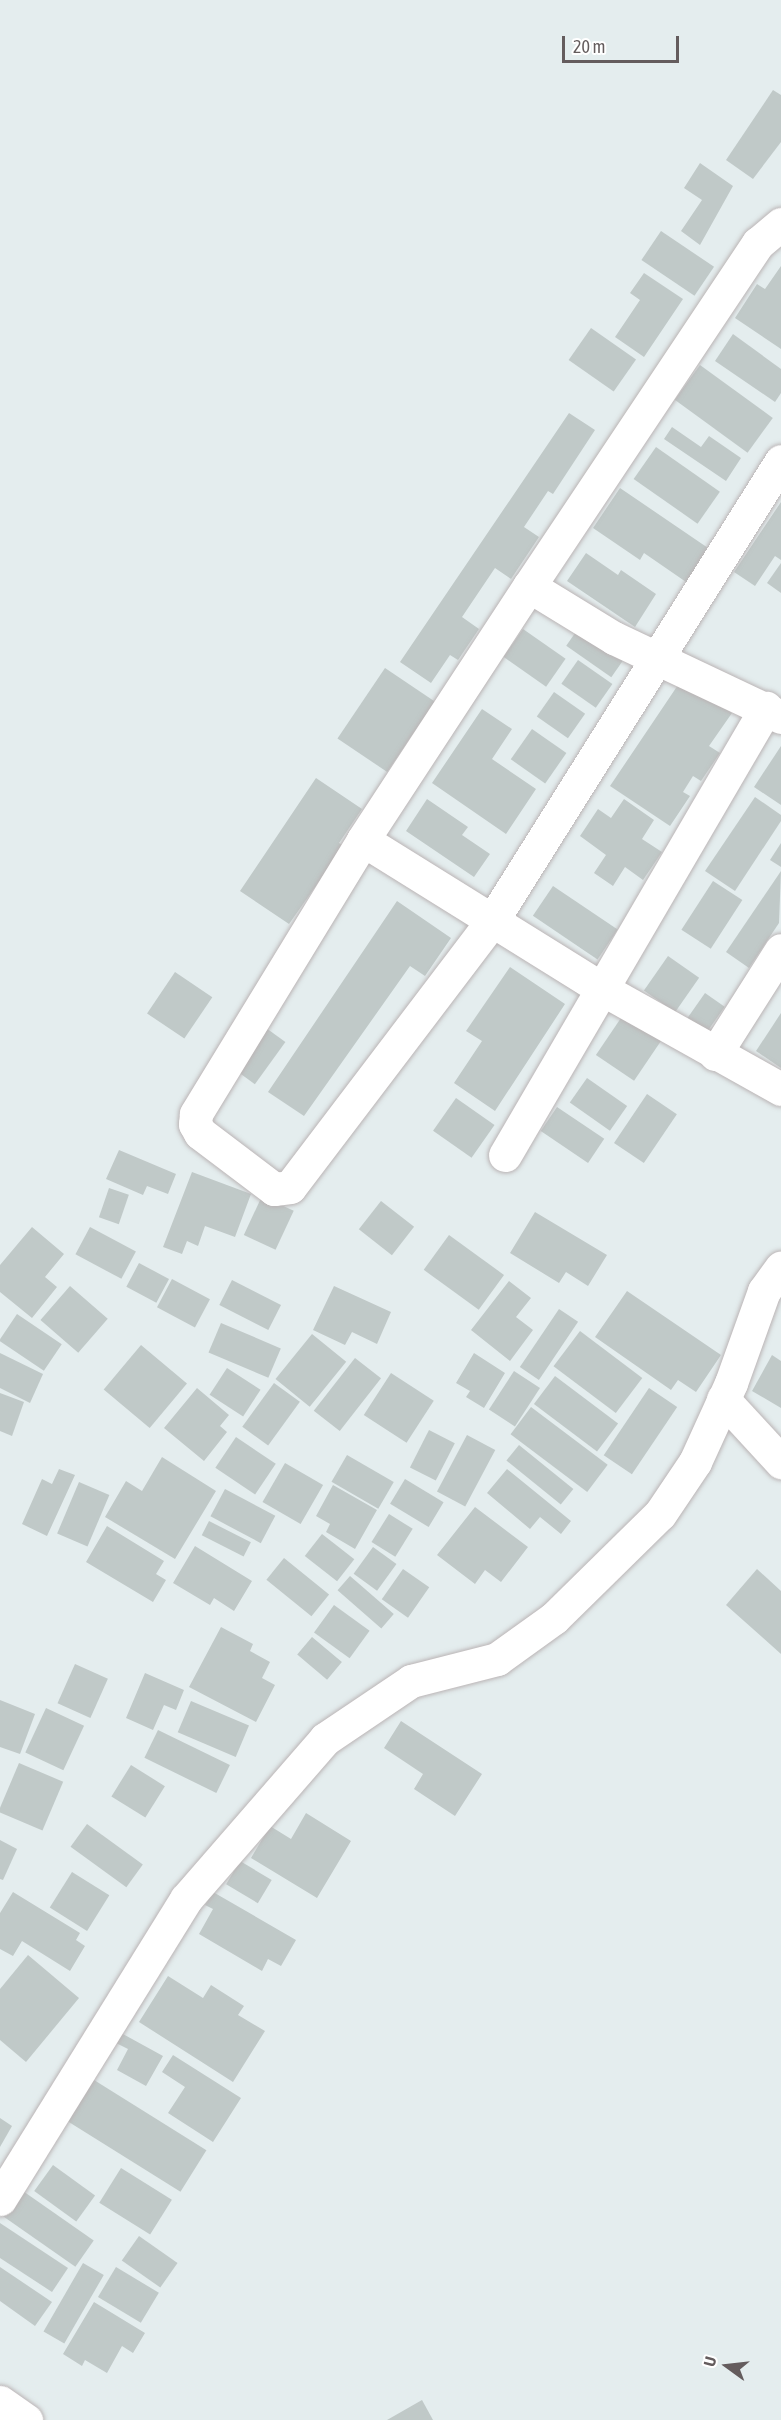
<!DOCTYPE html>
<style>
body{margin:0}
#map{position:relative;width:781px;height:2420px;overflow:hidden;background:#e4edee;font-family:"Asap Condensed",sans-serif}
div>[style]{position:absolute}
[style*='--x']{left:calc(var(--x)*1px);top:calc(var(--y)*1px);width:calc(var(--w)*1px);rotate:calc(var(--a)*1deg)}
.building>*{inset:0;background:#c0c9c8;transform-origin:0 0}
.roads{filter:drop-shadow(0 0 2px #bab4b5) drop-shadow(0 0 2px #bab4b5)}
.street>*{height:33px;margin:-16.5px;padding:0 16.5px;transform-origin:16.5px;border-radius:16.5px;background:#fff}
span{translate:-50% -50%;white-space:nowrap;text-align:center;line-height:1.15;-webkit-text-stroke:4.5px #fff;paint-order:stroke}
.north{position:absolute;left:697px;top:2336px;width:60px;height:60px;-webkit-text-stroke:4px #fff;paint-order:stroke;rotate:285deg;font-size:16px;font-weight:700;line-height:24px;text-align:center;color:#645c5d}
.north::after{content:'';display:block;margin:auto;width:21px;height:27px;background:#645c5d;clip-path:polygon(50% 0,100% 100%,50% 72%,0 100%)}
.scale{position:absolute;left:562px;top:36px;width:117px;height:27px;box-sizing:border-box;border:3px solid #645c5d;border-top:0;padding-left:8px;font-size:18px;line-height:21px;white-space:nowrap;color:#645c5d;-webkit-text-stroke:4px #fff;paint-order:stroke}
</style>
<div id="map">
<div class="building">
<i style="clip-path:polygon(773px 90px,781px 95px,781px 142px,753px 179px,726px 160px)"></i>
<i style="clip-path:polygon(700px 163px,733px 186px,700px 245px,681px 231px,702px 200px,684px 188px)"></i>
<i style="left:661px;top:231px;width:64px;height:35px;rotate:34deg"></i>
<i style="clip-path:polygon(781px 266px,781px 349px,735px 318px,757px 284px,765px 289px)"></i>
<i style="clip-path:polygon(644px 273px,683px 299px,644px 357px,615px 337px,640px 300px,630px 293px)"></i>
<i style="left:591px;top:328px;width:55px;height:39px;rotate:35deg"></i>
<i style="clip-path:polygon(733px 334px,781px 369px,781px 393px,775px 402px,715px 361px)"></i>
<i style="left:700px;top:365px;width:90px;height:43px;rotate:36deg"></i>
<i style="clip-path:polygon(569px 413px,595px 430px,553px 494px,548px 491px,524px 527px,539px 537px,511px 579px,495px 568px,462px 617px,479px 629px,458px 660px,450px 655px,431px 683px,400px 662px)"></i>
<i style="clip-path:polygon(672px 427px,701px 447px,709px 436px,741px 458px,726px 481px,664px 439px)"></i>
<i style="left:656px;top:447px;width:78px;height:39px;rotate:35deg"></i>
<i style="clip-path:polygon(620px 488px,711px 550px,689px 584px,644px 553px,640px 560px,593px 528px)"></i>
<i style="clip-path:polygon(781px 502px,781px 560px,775px 556px,755px 586px,734px 572px)"></i>
<i style="clip-path:polygon(586px 553px,618px 575px,621px 570px,656px 594px,635px 627px,567px 581px)"></i>
<i style="clip-path:polygon(781px 563px,781px 593px,767px 583px)"></i>
<i style="left:580px;top:626px;width:55px;height:24px;rotate:35deg"></i>
<i style="left:523px;top:629px;width:52px;height:34px;rotate:35deg"></i>
<i style="left:578px;top:660px;width:42px;height:29px;rotate:35deg"></i>
<i style="left:385px;top:668px;width:60px;height:85px;rotate:34deg"></i>
<i style="clip-path:polygon(682px 679px,732px 713px,709px 746px,720px 753px,701px 781px,693px 776px,683px 792px,690px 796px,670px 826px,610px 786px)"></i>
<i style="left:554px;top:692px;width:38px;height:30px;rotate:35deg"></i>
<i style="clip-path:polygon(482px 709px,512px 729px,492px 759px,536px 789px,506px 834px,432px 783px)"></i>
<i style="left:532px;top:729px;width:42px;height:37px;rotate:35deg"></i>
<i style="clip-path:polygon(781px 746px,781px 805px,754px 787px)"></i>
<i style="clip-path:polygon(316px 778px,362px 809px,339px 843px,344px 846px,289px 924px,240px 891px)"></i>
<i style="clip-path:polygon(755px 797px,781px 815px,781px 821px,735px 891px,705px 871px)"></i>
<i style="clip-path:polygon(427px 799px,468px 827px,462px 835px,490px 854px,474px 877px,406px 831px)"></i>
<i style="clip-path:polygon(624px 799px,654px 820px,642px 839px,662px 852px,643px 880px,625px 867px,613px 886px,594px 873px,606px 855px,580px 836px,598px 809px,611px 818px)"></i>
<i style="clip-path:polygon(781px 843px,781px 867px,770px 860px)"></i>
<i style="clip-path:polygon(781px 871px,779px 923px,749px 968px,726px 952px)"></i>
<i style="left:713px;top:881px;width:35px;height:58px;rotate:33deg"></i>
<i style="left:553px;top:886px;width:78px;height:36px;rotate:34deg"></i>
<i style="clip-path:polygon(397px 901px,451px 938px,425px 976px,410px 966px,304px 1116px,268px 1092px)"></i>
<i style="left:668px;top:956px;width:38px;height:42px;rotate:35deg"></i>
<i style="clip-path:polygon(510px 967px,565px 1004px,495px 1111px,454px 1083px,482px 1041px,466px 1031px)"></i>
<i style="left:175px;top:972px;width:45px;height:50px;rotate:34deg"></i>
<i style="left:705px;top:993px;width:24px;height:37px;rotate:35deg"></i>
<i style="left:625px;top:1012px;width:46px;height:52px;rotate:34deg"></i>
<i style="clip-path:polygon(781px 1013px,781px 1068px,756px 1051px)"></i>
<i style="left:266px;top:1028px;width:24px;height:52px;rotate:36deg"></i>
<i style="left:587px;top:1078px;width:49px;height:30px;rotate:35deg"></i>
<i style="left:647px;top:1094px;width:36px;height:59px;rotate:34deg"></i>
<i style="left:456px;top:1098px;width:47px;height:40px;rotate:35deg"></i>
<i style="left:557px;top:1107px;width:57px;height:29px;rotate:34deg"></i>
<i style="clip-path:polygon(119px 1150px,176px 1174px,168px 1194px,147px 1186px,143px 1195px,106px 1179px)"></i>
<i style="clip-path:polygon(192px 1172px,251px 1194px,235px 1237px,205px 1226px,198px 1246px,187px 1241px,182px 1254px,163px 1247px)"></i>
<i style="left:109px;top:1188px;width:21px;height:31px;rotate:19deg"></i>
<i style="left:262px;top:1196px;width:35px;height:43px;rotate:25deg"></i>
<i style="left:381px;top:1201px;width:42px;height:36px;rotate:38deg"></i>
<i style="clip-path:polygon(535px 1212px,607px 1255px,588px 1286px,566px 1272px,559px 1283px,510px 1253px)"></i>
<i style="clip-path:polygon(32px 1227px,64px 1254px,45px 1277px,57px 1287px,32px 1318px,0 1292px,0 1265px)"></i>
<i style="left:90px;top:1227px;width:52px;height:31px;rotate:28deg"></i>
<i style="left:449px;top:1235px;width:68px;height:43px;rotate:36deg"></i>
<i style="left:139px;top:1263px;width:34px;height:27px;rotate:28deg"></i>
<i style="left:172px;top:1279px;width:43px;height:32px;rotate:28deg"></i>
<i style="left:232px;top:1280px;width:55px;height:28px;rotate:27deg"></i>
<i style="clip-path:polygon(509px 1281px,531px 1298px,516px 1317px,533px 1330px,510px 1361px,471px 1330px)"></i>
<i style="left:70px;top:1286px;width:50px;height:45px;rotate:41deg"></i>
<i style="clip-path:polygon(334px 1286px,391px 1312px,377px 1344px,352px 1332px,345px 1345px,313px 1330px)"></i>
<i style="clip-path:polygon(627px 1291px,721px 1355px,696px 1392px,678px 1380px,671px 1390px,595px 1337px)"></i>
<i style="left:559px;top:1309px;width:23px;height:70px;rotate:34deg"></i>
<i style="left:17px;top:1314px;width:54px;height:32px;rotate:34deg"></i>
<i style="left:221px;top:1323px;width:65px;height:32px;rotate:23deg"></i>
<i style="left:580px;top:1331px;width:78px;height:44px;rotate:37deg"></i>
<i style="left:312px;top:1334px;width:44px;height:58px;rotate:39deg"></i>
<i style="left:141px;top:1345px;width:60px;height:58px;rotate:40deg"></i>
<i style="clip-path:polygon(0 1353px,43px 1374px,30px 1403px,0 1388px)"></i>
<i style="clip-path:polygon(474px 1353px,505px 1373px,484px 1408px,466px 1397px,470px 1391px,456px 1383px)"></i>
<i style="clip-path:polygon(772px 1355px,781px 1361px,781px 1408px,752px 1391px)"></i>
<i style="left:355px;top:1358px;width:33px;height:67px;rotate:38deg"></i>
<i style="left:227px;top:1368px;width:40px;height:32px;rotate:33deg"></i>
<i style="left:514px;top:1371px;width:31px;height:46px;rotate:33deg"></i>
<i style="left:391px;top:1373px;width:51px;height:50px;rotate:33deg"></i>
<i style="left:555px;top:1376px;width:79px;height:35px;rotate:37deg"></i>
<i style="left:274px;top:1383px;width:32px;height:54px;rotate:36deg"></i>
<i style="clip-path:polygon(197px 1388px,229px 1415px,220px 1426px,227px 1432px,204px 1461px,164px 1428px)"></i>
<i style="left:649px;top:1388px;width:34px;height:81px;rotate:34deg"></i>
<i style="clip-path:polygon(0 1393px,24px 1402px,12px 1436px,0 1431px)"></i>
<i style="left:531px;top:1407px;width:96px;height:34px;rotate:37deg"></i>
<i style="left:429px;top:1430px;width:29px;height:42px;rotate:27deg"></i>
<i style="left:467px;top:1435px;width:32px;height:64px;rotate:28deg"></i>
<i style="left:236px;top:1437px;width:48px;height:37px;rotate:34deg"></i>
<i style="left:519px;top:1445px;width:70px;height:20px;rotate:39deg"></i>
<i style="left:347px;top:1455px;width:54px;height:31px;rotate:30deg"></i>
<i style="clip-path:polygon(162px 1457px,216px 1491px,175px 1559px,105px 1517px,126px 1481px,142px 1491px)"></i>
<i style="left:285px;top:1463px;width:44px;height:45px;rotate:30deg"></i>
<i style="clip-path:polygon(59px 1469px,75px 1475px,47px 1536px,22px 1524px,42px 1479px,52px 1484px)"></i>
<i style="clip-path:polygon(507px 1469px,571px 1521px,561px 1534px,540px 1517px,530px 1529px,487px 1493px)"></i>
<i style="left:405px;top:1479px;width:45px;height:29px;rotate:31deg"></i>
<i style="left:79px;top:1482px;width:33px;height:56px;rotate:23deg"></i>
<i style="clip-path:polygon(333px 1485px,377px 1510px,355px 1549px,326px 1532px,330px 1524px,316px 1516px)"></i>
<i style="left:225px;top:1489px;width:57px;height:31px;rotate:28deg"></i>
<i style="clip-path:polygon(475px 1507px,528px 1547px,501px 1582px,485px 1570px,475px 1584px,437px 1555px)"></i>
<i style="left:389px;top:1514px;width:28px;height:33px;rotate:32deg"></i>
<i style="left:209px;top:1521px;width:47px;height:16px;rotate:27deg"></i>
<i style="clip-path:polygon(107px 1526px,164px 1561px,156px 1574px,166px 1580px,153px 1602px,86px 1562px)"></i>
<i style="left:322px;top:1534px;width:41px;height:28px;rotate:38deg"></i>
<i style="clip-path:polygon(195px 1546px,252px 1581px,234px 1611px,214px 1598px,210px 1605px,173px 1583px)"></i>
<i style="left:373px;top:1547px;width:29px;height:33px;rotate:36deg"></i>
<i style="left:284px;top:1558px;width:58px;height:28px;rotate:39deg"></i>
<i style="left:403px;top:1569px;width:32px;height:37px;rotate:35deg"></i>
<i style="clip-path:polygon(757px 1569px,781px 1591px,781px 1654px,726px 1605px)"></i>
<i style="left:350px;top:1576px;width:58px;height:19px;rotate:41deg"></i>
<i style="left:334px;top:1605px;width:44px;height:34px;rotate:36deg"></i>
<i style="clip-path:polygon(221px 1627px,253px 1644px,250px 1651px,270px 1662px,262px 1678px,275px 1685px,256px 1722px,189px 1687px)"></i>
<i style="left:312px;top:1637px;width:39px;height:23px;rotate:40deg"></i>
<i style="left:75px;top:1664px;width:36px;height:43px;rotate:24deg"></i>
<i style="clip-path:polygon(145px 1673px,184px 1690px,176px 1710px,164px 1705px,153px 1730px,126px 1718px)"></i>
<i style="clip-path:polygon(0 1700px,35px 1714px,20px 1754px,0 1747px)"></i>
<i style="left:191px;top:1701px;width:63px;height:34px;rotate:23deg"></i>
<i style="left:46px;top:1708px;width:42px;height:49px;rotate:25deg"></i>
<i style="clip-path:polygon(401px 1721px,482px 1774px,455px 1816px,414px 1789px,423px 1774px,384px 1748px)"></i>
<i style="left:158px;top:1730px;width:80px;height:31px;rotate:26deg"></i>
<i style="left:19px;top:1763px;width:48px;height:53px;rotate:23deg"></i>
<i style="left:131px;top:1765px;width:40px;height:37px;rotate:32deg"></i>
<i style="clip-path:polygon(306px 1813px,351px 1841px,317px 1898px,251px 1858px,270px 1826px,291px 1839px)"></i>
<i style="left:87px;top:1824px;width:69px;height:28px;rotate:36deg"></i>
<i style="clip-path:polygon(0 1840px,17px 1849px,3px 1880px,0 1879px)"></i>
<i style="left:240px;top:1861px;width:37px;height:27px;rotate:31deg"></i>
<i style="left:72px;top:1872px;width:44px;height:42px;rotate:32deg"></i>
<i style="clip-path:polygon(13px 1892px,80px 1933px,76px 1940px,85px 1946px,70px 1971px,22px 1941px,13px 1956px,0 1949px,0 1913px)"></i>
<i style="clip-path:polygon(213px 1892px,296px 1940px,281px 1966px,268px 1959px,262px 1971px,199px 1934px,213px 1909px,205px 1905px)"></i>
<i style="clip-path:polygon(28px 1955px,79px 1998px,26px 2062px,0 2040px,0 1989px)"></i>
<i style="clip-path:polygon(168px 1976px,203px 1998px,211px 1985px,244px 2006px,238px 2015px,265px 2031px,233px 2082px,139px 2022px)"></i>
<i style="clip-path:polygon(112px 2028px,163px 2056px,146px 2086px,117px 2070px,128px 2049px,106px 2038px)"></i>
<i style="clip-path:polygon(173px 2055px,241px 2098px,213px 2142px,168px 2113px,185px 2087px,162px 2072px)"></i>
<i style="left:86px;top:2075px;width:142px;height:49px;rotate:32deg"></i>
<i style="clip-path:polygon(0 2118px,12px 2126px,0 2147px)"></i>
<i style="left:53px;top:2165px;width:52px;height:32px;rotate:36deg"></i>
<i style="left:121px;top:2168px;width:60px;height:41px;rotate:32deg"></i>
<i style="left:20px;top:2189px;width:90px;height:32px;rotate:35deg"></i>
<i style="clip-path:polygon(0 2223px,68px 2268px,52px 2292px,0 2258px)"></i>
<i style="left:139px;top:2236px;width:47px;height:30px;rotate:35deg"></i>
<i style="left:83px;top:2263px;width:24px;height:79px;rotate:30deg"></i>
<i style="clip-path:polygon(0 2267px,52px 2302px,35px 2326px,0 2301px)"></i>
<i style="left:116px;top:2267px;width:50px;height:35px;rotate:31deg"></i>
<i style="clip-path:polygon(94px 2302px,145px 2333px,133px 2353px,122px 2346px,107px 2373px,85px 2360px,82px 2366px,63px 2354px)"></i>
<i style="clip-path:polygon(422px 2400px,433px 2420px,387px 2420px)"></i>
</div>
<div class="roads">
<div class="street">
<i style="--x:781;--y:224;--w:30;--a:140"></i>
<i style="--x:758;--y:243;--w:412;--a:123.7"></i>
<i style="--x:529;--y:586;--w:100;--a:31.5"></i>
<i style="--x:614;--y:638;--w:185;--a:25.3"></i>
<i style="--x:529;--y:586;--w:303;--a:123.2"></i>
<i style="--x:363;--y:840;--w:282;--a:31.9"></i>
<i style="--x:602;--y:989;--w:205;--a:29.2"></i>
<i style="--x:363;--y:840;--w:321;--a:121.4"></i>
<i style="--x:196;--y:1114;--w:10;--a:96"></i>
<i style="--x:195;--y:1124;--w:10;--a:61"></i>
<i style="--x:200;--y:1133;--w:93;--a:37.1"></i>
<i style="--x:274;--y:1189;--w:16;--a:-7"></i>
<i style="--x:290;--y:1187;--w:334;--a:-52.8"></i>
<i style="--x:492;--y:921;--w:543;--a:-57.86"></i>
<i style="--x:715;--y:1054;--w:123;--a:-57.6"></i>
<i style="--x:505;--y:1155;--w:518;--a:-59.72"></i>
<i style="--x:723;--y:1399;--w:86;--a:47.4"></i>
<i style="--x:0;--y:2199;--w:353;--a:-58.2"></i>
<i style="--x:186;--y:1899;--w:212;--a:-49"></i>
<i style="--x:325;--y:1739;--w:104;--a:-34"></i>
<i style="--x:411;--y:1681;--w:89;--a:-14.3"></i>
<i style="--x:497;--y:1659;--w:70;--a:-35.7"></i>
<i style="--x:554;--y:1618;--w:148;--a:-44.5"></i>
<i style="--x:660;--y:1514;--w:63;--a:-56.1"></i>
<i style="--x:695;--y:1462;--w:87;--a:-65.5"></i>
<i style="--x:731;--y:1383;--w:98;--a:-70.3"></i>
<i style="--x:764;--y:1291;--w:29;--a:-54"></i>
<i style="--x:0;--y:2402;--w:32;--a:35"></i>
</div>
</div>
<div class="north">U</div>
<div class="scale">20 m</div>
</div>
